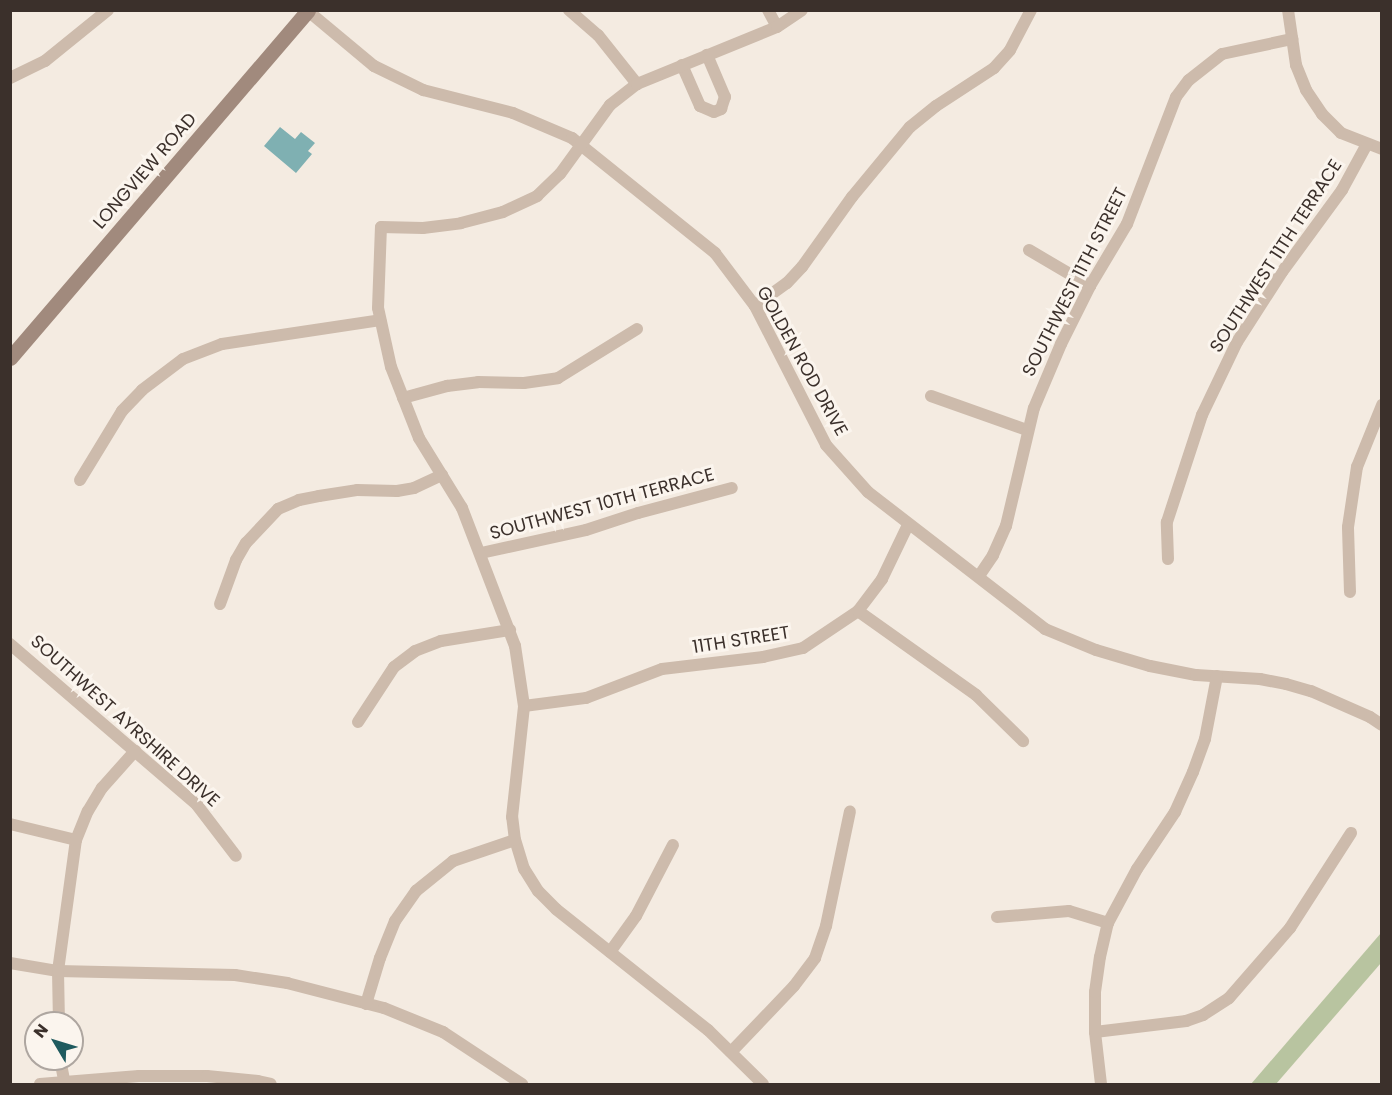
<!DOCTYPE html>
<style>
body{margin:0}
#map{position:relative;width:1392px;height:1095px;overflow:hidden;background:#f4ebe1;font-family:Poppins,sans-serif}
div>[style]{position:absolute}
[style*='--x']{left:calc(var(--x)*1px);top:calc(var(--y)*1px);width:calc(var(--w)*1px);rotate:calc(var(--a)*1deg)}
.green>*{inset:0;background:#b8c4a0}
.water>*{inset:0;background:#7fb0b2}
.street>*{height:12px;margin:-6px;padding:0 6px;transform-origin:6px;border-radius:6px;background:#cdbbac}
.secondary>*{height:15px;margin:-7.5px;padding:0 7.5px;transform-origin:7.5px;border-radius:7.5px;background:#a18a7d}
span{translate:-50% -50%;white-space:nowrap;text-align:center;line-height:1.15;-webkit-text-stroke:6px #fbf5ee;paint-order:stroke}
.street-label{font-size:18px;color:#3b302b}
.frame{position:absolute;inset:0;border:12px solid #3b302b;pointer-events:none}
.north{position:absolute;left:24px;top:1011px;width:60px;height:60px;box-sizing:border-box;background:#fbf5ee;border:2px solid #aea6a0;border-radius:50%;rotate:308deg;font-size:16px;font-weight:700;line-height:24px;text-align:center;color:#3b302b}
.north::after{content:'';display:block;margin:auto;width:21px;height:27px;background:#1f5a5e;clip-path:polygon(50% 0,100% 100%,50% 72%,0 100%)}
</style>
<div id="map">
<div class="green">
<i style="clip-path:polygon(1381px 933px,1381px 963px,1276px 1084px,1251px 1084px)"></i>
</div>
<div class="water">
<i style="clip-path:polygon(280px 127px,295px 139px,301px 132px,315px 143px,308px 151px,312px 154px,296px 173px,264px 146px)"></i>
</div>
<div class="street">
<i style="--x:569;--y:10;--w:38;--a:41"></i>
<i style="--x:598;--y:35;--w:63;--a:51.5"></i>
<i style="--x:768;--y:10;--w:19;--a:62"></i>
<i style="--x:1288;--y:10;--w:56;--a:81.7"></i>
<i style="--x:1296;--y:65;--w:27;--a:68"></i>
<i style="--x:1306;--y:90;--w:29;--a:56"></i>
<i style="--x:1322;--y:114;--w:27;--a:45"></i>
<i style="--x:1341;--y:133;--w:44;--a:21.3"></i>
<i style="--x:308;--y:11;--w:86;--a:39.8"></i>
<i style="--x:374;--y:66;--w:55;--a:26.1"></i>
<i style="--x:423;--y:90;--w:93;--a:14.3"></i>
<i style="--x:513;--y:113;--w:64;--a:23"></i>
<i style="--x:572;--y:138;--w:184;--a:38.8"></i>
<i style="--x:715;--y:253;--w:66;--a:53"></i>
<i style="--x:755;--y:306;--w:156;--a:62.9"></i>
<i style="--x:826;--y:445;--w:63;--a:48.2"></i>
<i style="--x:868;--y:492;--w:224;--a:37.7"></i>
<i style="--x:1045;--y:629;--w:55;--a:22.4"></i>
<i style="--x:1096;--y:650;--w:56;--a:16.5"></i>
<i style="--x:1150;--y:666;--w:47;--a:11.1"></i>
<i style="--x:1196;--y:675;--w:64;--a:3.6"></i>
<i style="--x:1260;--y:679;--w:26;--a:11"></i>
<i style="--x:1286;--y:684;--w:26;--a:16"></i>
<i style="--x:1311;--y:691;--w:64;--a:23.8"></i>
<i style="--x:1370;--y:717;--w:14;--a:34"></i>
<i style="--x:682;--y:65;--w:45;--a:66.3"></i>
<i style="--x:700;--y:106;--w:15;--a:23"></i>
<i style="--x:714;--y:112;--w:8;--a:-23"></i>
<i style="--x:721;--y:109;--w:13;--a:-72"></i>
<i style="--x:725;--y:97;--w:46;--a:-113.2"></i>
<i style="--x:10;--y:78;--w:39;--a:-26"></i>
<i style="--x:45;--y:61;--w:81;--a:-39"></i>
<i style="--x:1029;--y:250;--w:71;--a:30.5"></i>
<i style="--x:755;--y:306;--w:39;--a:-36"></i>
<i style="--x:787;--y:283;--w:22;--a:-47"></i>
<i style="--x:802;--y:267;--w:86;--a:-54.5"></i>
<i style="--x:852;--y:197;--w:91;--a:-50.4"></i>
<i style="--x:910;--y:127;--w:33;--a:-39"></i>
<i style="--x:936;--y:106;--w:69;--a:-33.2"></i>
<i style="--x:994;--y:68;--w:24;--a:-48"></i>
<i style="--x:1010;--y:50;--w:45;--a:-62.3"></i>
<i style="--x:931;--y:396;--w:102;--a:19.5"></i>
<i style="--x:403;--y:398;--w:46;--a:-15.3"></i>
<i style="--x:447;--y:386;--w:31;--a:-7"></i>
<i style="--x:478;--y:382;--w:46;--a:1.2"></i>
<i style="--x:524;--y:383;--w:34;--a:-8"></i>
<i style="--x:558;--y:378;--w:93;--a:-31.8"></i>
<i style="--x:80;--y:480;--w:81;--a:-58.7"></i>
<i style="--x:122;--y:411;--w:29;--a:-46"></i>
<i style="--x:142;--y:390;--w:51;--a:-37.1"></i>
<i style="--x:183;--y:359;--w:42;--a:-21"></i>
<i style="--x:222;--y:344;--w:160;--a:-8.6"></i>
<i style="--x:481;--y:553;--w:107;--a:-12.4"></i>
<i style="--x:586;--y:530;--w:55;--a:-18.1"></i>
<i style="--x:638;--y:513;--w:97;--a:-14.9"></i>
<i style="--x:1168;--y:559;--w:37;--a:-92"></i>
<i style="--x:1167;--y:522;--w:113;--a:-71.9"></i>
<i style="--x:1202;--y:415;--w:81;--a:-64.4"></i>
<i style="--x:1237;--y:342;--w:83;--a:-57.3"></i>
<i style="--x:1282;--y:272;--w:102;--a:-53.8"></i>
<i style="--x:1342;--y:190;--w:52;--a:-61.5"></i>
<i style="--x:979;--y:576;--w:25;--a:-56"></i>
<i style="--x:993;--y:555;--w:32;--a:-66"></i>
<i style="--x:1006;--y:526;--w:121;--a:-76.7"></i>
<i style="--x:1034;--y:408;--w:69;--a:-67.1"></i>
<i style="--x:1061;--y:344;--w:65;--a:-63.4"></i>
<i style="--x:1090;--y:286;--w:72;--a:-59.2"></i>
<i style="--x:1127;--y:224;--w:136;--a:-68.9"></i>
<i style="--x:1176;--y:97;--w:21;--a:-53"></i>
<i style="--x:1189;--y:80;--w:42;--a:-38.2"></i>
<i style="--x:1222;--y:54;--w:72;--a:-12.1"></i>
<i style="--x:1350;--y:592;--w:65;--a:-91.8"></i>
<i style="--x:1348;--y:527;--w:61;--a:-81.5"></i>
<i style="--x:1357;--y:467;--w:67;--a:-68"></i>
<i style="--x:220;--y:604;--w:47;--a:-70"></i>
<i style="--x:236;--y:560;--w:20;--a:-60"></i>
<i style="--x:246;--y:543;--w:47;--a:-46.7"></i>
<i style="--x:278;--y:509;--w:23;--a:-23"></i>
<i style="--x:299;--y:500;--w:20;--a:-11"></i>
<i style="--x:319;--y:496;--w:38;--a:-9"></i>
<i style="--x:357;--y:490;--w:40;--a:1.4"></i>
<i style="--x:397;--y:491;--w:17;--a:-10"></i>
<i style="--x:414;--y:488;--w:31;--a:-25"></i>
<i style="--x:858;--y:611;--w:145;--a:35.4"></i>
<i style="--x:976;--y:695;--w:66;--a:44.4"></i>
<i style="--x:10;--y:644;--w:247;--a:40.7"></i>
<i style="--x:197;--y:805;--w:64;--a:52.6"></i>
<i style="--x:524;--y:706;--w:63;--a:-7.4"></i>
<i style="--x:586;--y:698;--w:81;--a:-20.9"></i>
<i style="--x:662;--y:669;--w:102;--a:-6.8"></i>
<i style="--x:763;--y:657;--w:41;--a:-12.7"></i>
<i style="--x:803;--y:648;--w:66;--a:-33.9"></i>
<i style="--x:858;--y:611;--w:40;--a:-53"></i>
<i style="--x:882;--y:579;--w:60;--a:-64.3"></i>
<i style="--x:358;--y:722;--w:66;--a:-56.8"></i>
<i style="--x:394;--y:667;--w:26;--a:-37"></i>
<i style="--x:415;--y:651;--w:28;--a:-21"></i>
<i style="--x:441;--y:641;--w:70;--a:-9.1"></i>
<i style="--x:10;--y:824;--w:68;--a:13.6"></i>
<i style="--x:997;--y:917;--w:72;--a:-4.8"></i>
<i style="--x:1069;--y:911;--w:41;--a:17.1"></i>
<i style="--x:610;--y:952;--w:44;--a:-54.2"></i>
<i style="--x:636;--y:916;--w:80;--a:-62.5"></i>
<i style="--x:10;--y:963;--w:49;--a:9.5"></i>
<i style="--x:58;--y:971;--w:177;--a:1.3"></i>
<i style="--x:235;--y:975;--w:53;--a:8.7"></i>
<i style="--x:287;--y:983;--w:100;--a:14.5"></i>
<i style="--x:384;--y:1008;--w:64;--a:22.1"></i>
<i style="--x:443;--y:1032;--w:95;--a:33.4"></i>
<i style="--x:366;--y:1004;--w:48;--a:-73.1"></i>
<i style="--x:380;--y:958;--w:40;--a:-68"></i>
<i style="--x:395;--y:921;--w:37;--a:-55"></i>
<i style="--x:416;--y:891;--w:48;--a:-39"></i>
<i style="--x:453;--y:861;--w:65;--a:-18.7"></i>
<i style="--x:59;--y:1023;--w:52;--a:-91.1"></i>
<i style="--x:58;--y:971;--w:132;--a:-82.2"></i>
<i style="--x:76;--y:840;--w:31;--a:-68"></i>
<i style="--x:88;--y:811;--w:27;--a:-59"></i>
<i style="--x:102;--y:788;--w:50;--a:-48.3"></i>
<i style="--x:1095;--y:1032;--w:92;--a:-6.9"></i>
<i style="--x:1186;--y:1021;--w:18;--a:-19"></i>
<i style="--x:1203;--y:1015;--w:31;--a:-33"></i>
<i style="--x:1229;--y:998;--w:93;--a:-48.9"></i>
<i style="--x:1290;--y:928;--w:113;--a:-57.3"></i>
<i style="--x:731;--y:1052;--w:91;--a:-46.3"></i>
<i style="--x:794;--y:986;--w:35;--a:-53"></i>
<i style="--x:815;--y:958;--w:34;--a:-71"></i>
<i style="--x:826;--y:926;--w:117;--a:-78.2"></i>
<i style="--x:60;--y:1059;--w:25;--a:79"></i>
<i style="--x:40;--y:1084;--w:99;--a:-4.6"></i>
<i style="--x:139;--y:1076;--w:68;--a:0"></i>
<i style="--x:207;--y:1076;--w:51;--a:5.6"></i>
<i style="--x:258;--y:1081;--w:13;--a:13"></i>
<i style="--x:763;--y:1084;--w:77;--a:-135.5"></i>
<i style="--x:708;--y:1030;--w:194;--a:-141.5"></i>
<i style="--x:556;--y:909;--w:25;--a:-135"></i>
<i style="--x:538;--y:891;--w:26;--a:-122"></i>
<i style="--x:524;--y:869;--w:30;--a:-107"></i>
<i style="--x:515;--y:840;--w:23;--a:-97"></i>
<i style="--x:512;--y:817;--w:112;--a:-83.8"></i>
<i style="--x:524;--y:706;--w:61;--a:-98.5"></i>
<i style="--x:515;--y:646;--w:148;--a:-111"></i>
<i style="--x:462;--y:508;--w:82;--a:-121.6"></i>
<i style="--x:419;--y:438;--w:76;--a:-111.5"></i>
<i style="--x:391;--y:367;--w:60;--a:-102.4"></i>
<i style="--x:378;--y:308;--w:81;--a:-87.9"></i>
<i style="--x:381;--y:227;--w:42;--a:1.4"></i>
<i style="--x:423;--y:228;--w:38;--a:-7"></i>
<i style="--x:461;--y:223;--w:43;--a:-14.7"></i>
<i style="--x:503;--y:212;--w:38;--a:-25"></i>
<i style="--x:537;--y:196;--w:32;--a:-44"></i>
<i style="--x:560;--y:174;--w:85;--a:-54.1"></i>
<i style="--x:610;--y:105;--w:34;--a:-38"></i>
<i style="--x:637;--y:84;--w:151;--a:-22.2"></i>
<i style="--x:777;--y:27;--w:30;--a:-34"></i>
<i style="--x:1101;--y:1084;--w:52;--a:-96.6"></i>
<i style="--x:1095;--y:1032;--w:40;--a:-90"></i>
<i style="--x:1095;--y:992;--w:35;--a:-82"></i>
<i style="--x:1100;--y:957;--w:35;--a:-77"></i>
<i style="--x:1108;--y:923;--w:61;--a:-61.8"></i>
<i style="--x:1137;--y:869;--w:69;--a:-56.3"></i>
<i style="--x:1175;--y:812;--w:44;--a:-65.8"></i>
<i style="--x:1193;--y:772;--w:35;--a:-70"></i>
<i style="--x:1205;--y:739;--w:64;--a:-79.2"></i>
</div>
<div class="secondary">
<i style="--x:10;--y:358;--w:458;--a:-49.4"></i>
</div>
<div class="street-label">
<span style="left:145px;top:171px;rotate:-49deg">LONGVIEW ROAD</span>
<span style="left:1276px;top:256px;rotate:-57deg">SOUTHWEST 11TH TERRACE</span>
<span style="left:1075px;top:282px;rotate:-63deg">SOUTHWEST 11TH STREET</span>
<span style="left:802px;top:361px;rotate:61deg">GOLDEN ROD DRIVE</span>
<span style="left:602px;top:504px;rotate:-15deg">SOUTHWEST 10TH TERRACE</span>
<span style="left:741px;top:640px;rotate:-9deg">11TH STREET</span>
<span style="left:125px;top:721px;rotate:42deg">SOUTHWEST AYRSHIRE DRIVE</span>
</div>
<div class="frame"></div>
<div class="north">N</div>
</div>
